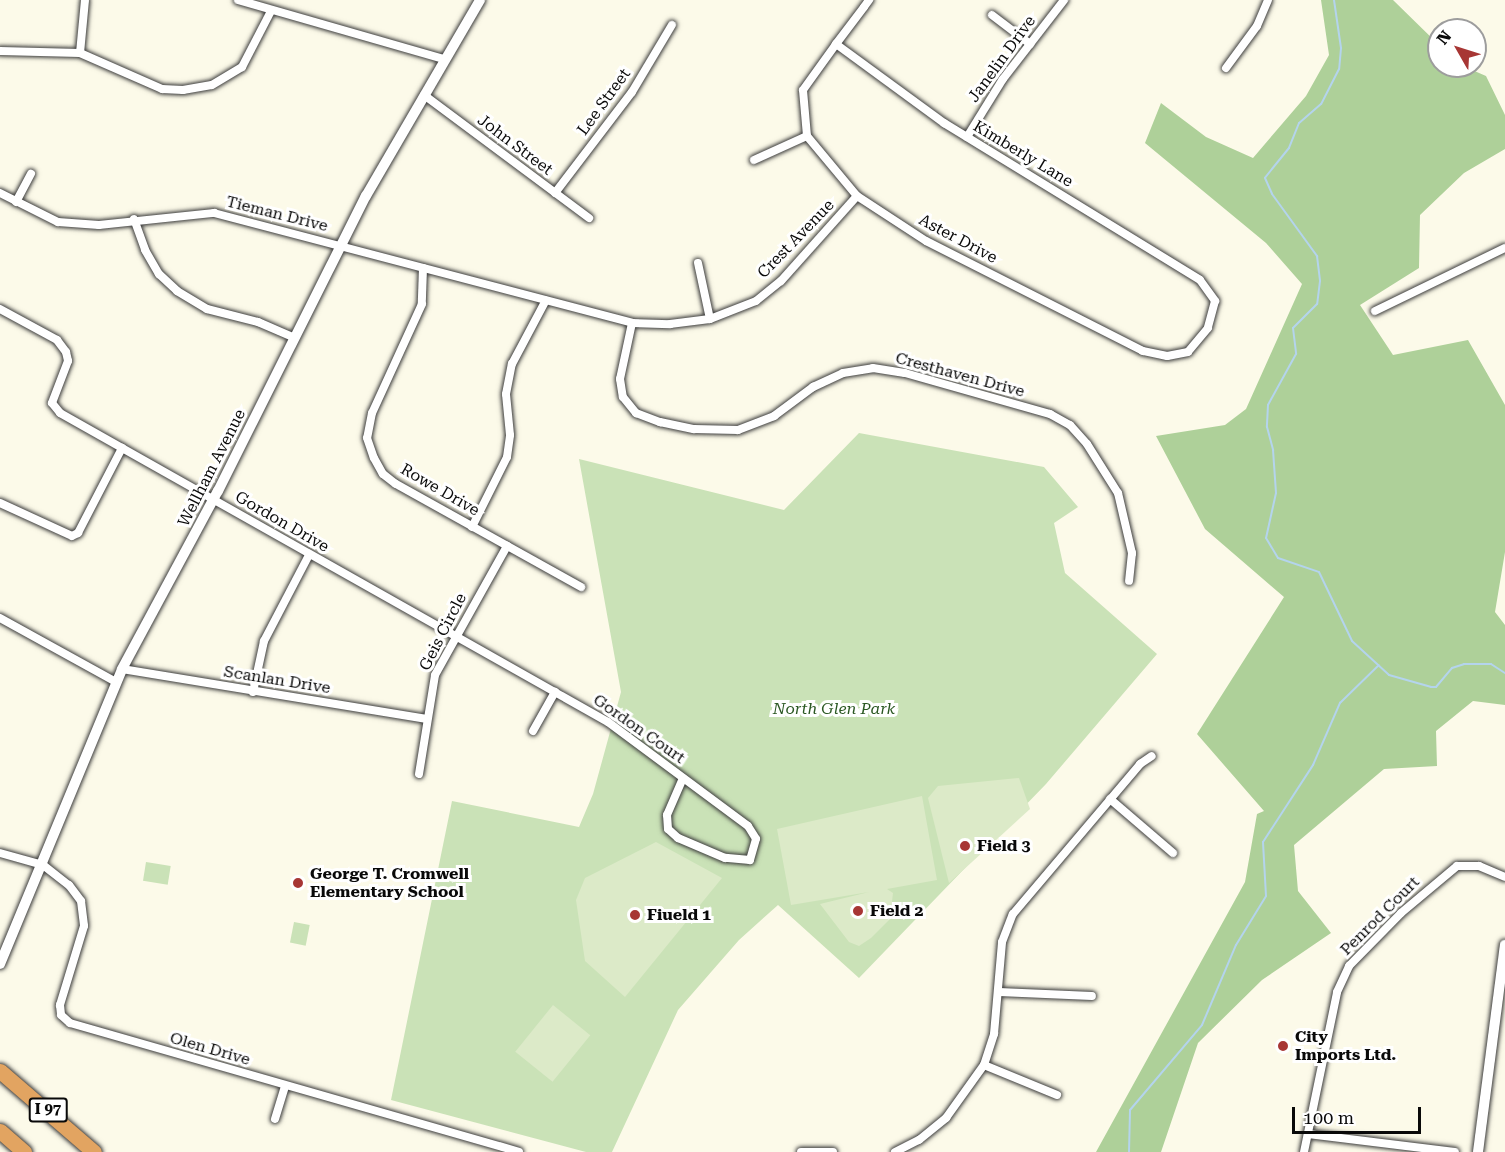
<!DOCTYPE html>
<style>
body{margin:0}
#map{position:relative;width:1505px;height:1152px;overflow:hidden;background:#fcfae9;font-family:"Roboto Serif",serif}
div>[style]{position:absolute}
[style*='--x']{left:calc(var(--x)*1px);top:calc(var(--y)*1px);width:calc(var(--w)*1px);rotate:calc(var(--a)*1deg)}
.green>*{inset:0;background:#cae2b7;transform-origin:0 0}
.forest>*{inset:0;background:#aed099}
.pitch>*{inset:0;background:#dceac8;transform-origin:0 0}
.stream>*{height:2px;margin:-1px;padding:0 1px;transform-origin:1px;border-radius:1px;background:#b4d4ed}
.roads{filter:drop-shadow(0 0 2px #3c3c3c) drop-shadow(0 0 2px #3c3c3c)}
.minor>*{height:8px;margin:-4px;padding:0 4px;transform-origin:4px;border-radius:4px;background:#fff}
.tertiary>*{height:10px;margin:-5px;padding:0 5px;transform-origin:5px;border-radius:5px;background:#fff}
.motorway>*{height:15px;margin:-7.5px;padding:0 7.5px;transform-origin:7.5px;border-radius:7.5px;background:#e2a461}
.dots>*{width:16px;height:16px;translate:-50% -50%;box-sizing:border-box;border:3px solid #fff;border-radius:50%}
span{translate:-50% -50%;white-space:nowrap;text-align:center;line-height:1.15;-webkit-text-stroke:6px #fff;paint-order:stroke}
.shield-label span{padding:2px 4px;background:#fff;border:2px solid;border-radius:4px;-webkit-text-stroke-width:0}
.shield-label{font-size:15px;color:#090909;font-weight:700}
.street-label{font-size:16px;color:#090909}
.park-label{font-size:16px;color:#2b5823;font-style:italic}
.poi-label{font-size:16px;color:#090909;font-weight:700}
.left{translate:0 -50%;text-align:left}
.north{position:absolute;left:1427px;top:18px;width:60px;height:60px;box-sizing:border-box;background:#fff;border:2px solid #9d9d9d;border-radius:50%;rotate:309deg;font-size:16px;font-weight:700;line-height:24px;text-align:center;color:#090909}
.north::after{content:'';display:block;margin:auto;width:21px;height:27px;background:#a73634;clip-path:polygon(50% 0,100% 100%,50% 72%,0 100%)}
.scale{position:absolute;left:1292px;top:1107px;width:129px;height:27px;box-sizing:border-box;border:3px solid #090909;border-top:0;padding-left:8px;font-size:18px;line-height:21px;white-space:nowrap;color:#090909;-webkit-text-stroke:4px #fff;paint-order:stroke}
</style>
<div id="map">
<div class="green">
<i style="clip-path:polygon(859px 433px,1044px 467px,1078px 507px,1054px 523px,1065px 573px,1157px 654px,1046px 784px,859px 978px,778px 905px,739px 940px,678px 1010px,612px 1152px,586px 1152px,391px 1100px,452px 801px,579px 827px,593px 794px,621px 692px,579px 459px,784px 510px)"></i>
<i style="left:146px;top:862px;width:25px;height:19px;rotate:9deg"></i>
<i style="left:294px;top:922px;width:16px;height:21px;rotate:11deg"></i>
</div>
<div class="forest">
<i style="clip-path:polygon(1321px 0,1393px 0,1439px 45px,1439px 66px,1463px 66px,1486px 76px,1505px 115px,1505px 149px,1464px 173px,1420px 215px,1419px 268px,1360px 305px,1393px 355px,1468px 340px,1505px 405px,1505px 552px,1495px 612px,1505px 625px,1505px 705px,1473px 701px,1436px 731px,1437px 766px,1384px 769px,1294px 845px,1298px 891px,1331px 933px,1262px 980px,1198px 1043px,1161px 1152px,1096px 1152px,1245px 882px,1257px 814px,1264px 811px,1197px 734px,1284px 597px,1205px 529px,1156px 436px,1225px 425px,1246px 409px,1302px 284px,1266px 243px,1145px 143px,1161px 103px,1206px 137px,1253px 158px,1306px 96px,1329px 55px)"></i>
</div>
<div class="pitch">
<i style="clip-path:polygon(1019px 778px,1030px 809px,949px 883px,928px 798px,938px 786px)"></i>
<i style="clip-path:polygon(922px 796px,937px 880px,887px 889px,893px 893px,890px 919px,871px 938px,859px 946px,849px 942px,820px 904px,869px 892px,791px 905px,777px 829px)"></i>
<i style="clip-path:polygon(656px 842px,722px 878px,625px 997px,585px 961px,576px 900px,585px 878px)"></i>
<i style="left:553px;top:1005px;width:48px;height:60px;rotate:39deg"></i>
</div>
<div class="stream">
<i style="--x:1334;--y:0;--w:49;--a:81.7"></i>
<i style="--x:1341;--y:48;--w:21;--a:95"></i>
<i style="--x:1339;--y:69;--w:39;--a:117"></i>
<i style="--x:1321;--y:104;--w:29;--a:139"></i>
<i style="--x:1299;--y:123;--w:27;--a:112"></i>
<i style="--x:1289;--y:148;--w:38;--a:129"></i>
<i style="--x:1265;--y:178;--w:17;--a:66"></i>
<i style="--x:1272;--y:194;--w:77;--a:54"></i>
<i style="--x:1317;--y:256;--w:25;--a:83"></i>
<i style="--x:1320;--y:281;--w:23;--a:97"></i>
<i style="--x:1317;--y:304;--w:34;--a:135"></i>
<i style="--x:1293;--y:328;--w:26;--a:83"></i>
<i style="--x:1296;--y:354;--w:58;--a:118.8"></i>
<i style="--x:1268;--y:405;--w:22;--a:93"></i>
<i style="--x:1267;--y:427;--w:24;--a:75"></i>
<i style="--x:1273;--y:450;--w:43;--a:86"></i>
<i style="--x:1276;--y:493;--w:46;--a:102.5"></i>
<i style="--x:1266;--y:538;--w:23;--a:59"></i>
<i style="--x:1278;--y:558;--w:43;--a:18.9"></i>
<i style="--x:1319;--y:572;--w:76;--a:64.4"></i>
<i style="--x:1352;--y:641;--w:50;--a:42.6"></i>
<i style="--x:1389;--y:675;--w:44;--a:15.9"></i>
<i style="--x:1431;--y:687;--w:5;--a:0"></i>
<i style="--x:1436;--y:687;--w:25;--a:-50"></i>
<i style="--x:1452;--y:668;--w:13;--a:-18"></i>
<i style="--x:1464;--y:664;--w:27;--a:0"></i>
<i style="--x:1491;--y:664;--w:17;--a:33"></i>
<i style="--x:1129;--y:1152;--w:42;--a:-88.6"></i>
<i style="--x:1130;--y:1110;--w:111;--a:-49.7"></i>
<i style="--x:1202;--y:1025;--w:87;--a:-67"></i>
<i style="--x:1236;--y:945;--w:57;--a:-58.5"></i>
<i style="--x:1266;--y:896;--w:54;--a:-93.2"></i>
<i style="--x:1263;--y:842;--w:92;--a:-57"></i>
<i style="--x:1313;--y:765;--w:68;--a:-66.5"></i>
<i style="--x:1340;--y:703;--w:54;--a:-44.3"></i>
</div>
<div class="roads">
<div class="minor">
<i style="--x:238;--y:0;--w:214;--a:16"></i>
<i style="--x:992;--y:15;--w:48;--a:37.3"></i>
<i style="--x:836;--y:44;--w:134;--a:36.2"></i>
<i style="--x:944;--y:123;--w:300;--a:31.5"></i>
<i style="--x:1200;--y:280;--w:26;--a:54"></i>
<i style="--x:1215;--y:301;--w:28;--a:105"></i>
<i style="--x:1208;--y:328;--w:31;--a:130"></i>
<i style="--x:1188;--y:352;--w:21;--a:169"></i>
<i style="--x:1167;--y:356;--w:25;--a:-168"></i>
<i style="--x:1143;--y:351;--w:243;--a:-153.1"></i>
<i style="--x:926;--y:241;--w:82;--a:-146.9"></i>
<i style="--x:857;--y:196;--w:78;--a:-129.8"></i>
<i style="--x:807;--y:136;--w:46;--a:-95"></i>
<i style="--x:803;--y:90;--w:57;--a:-54.3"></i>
<i style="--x:836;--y:44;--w:46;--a:-52.9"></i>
<i style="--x:864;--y:7;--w:9;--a:-54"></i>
<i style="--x:0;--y:51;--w:80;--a:1.4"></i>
<i style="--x:80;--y:53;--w:90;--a:23.7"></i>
<i style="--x:162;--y:89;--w:21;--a:3"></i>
<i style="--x:183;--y:90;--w:29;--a:-10"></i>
<i style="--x:212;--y:85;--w:35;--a:-31"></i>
<i style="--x:242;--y:67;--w:63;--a:-62.6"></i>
<i style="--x:80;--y:53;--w:53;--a:-84.6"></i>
<i style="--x:1226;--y:68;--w:52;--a:-53.6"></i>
<i style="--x:1257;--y:26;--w:28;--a:-67"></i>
<i style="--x:424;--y:95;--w:206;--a:36.7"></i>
<i style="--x:967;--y:137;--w:68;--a:-58.2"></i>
<i style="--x:1003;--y:79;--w:100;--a:-52.3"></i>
<i style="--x:754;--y:160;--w:58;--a:-24.4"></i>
<i style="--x:0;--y:193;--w:65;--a:26.6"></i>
<i style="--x:58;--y:222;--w:41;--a:4.2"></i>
<i style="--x:99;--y:225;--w:116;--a:-6"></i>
<i style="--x:214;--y:213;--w:432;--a:14.7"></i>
<i style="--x:632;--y:323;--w:38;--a:2"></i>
<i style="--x:670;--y:324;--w:40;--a:-7.1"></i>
<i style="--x:710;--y:319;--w:49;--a:-21.4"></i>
<i style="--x:756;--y:301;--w:32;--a:-39"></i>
<i style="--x:781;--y:281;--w:114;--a:-48.2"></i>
<i style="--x:555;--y:193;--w:127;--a:-52.7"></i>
<i style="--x:632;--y:92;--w:78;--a:-59.2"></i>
<i style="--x:16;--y:202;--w:32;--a:-62"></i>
<i style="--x:134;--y:219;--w:33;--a:70"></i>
<i style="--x:145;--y:250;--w:28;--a:60"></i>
<i style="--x:159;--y:274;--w:25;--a:43"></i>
<i style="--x:177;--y:291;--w:35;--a:31"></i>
<i style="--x:207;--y:309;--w:53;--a:14.3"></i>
<i style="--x:258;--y:322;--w:40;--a:23.4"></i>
<i style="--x:698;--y:263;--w:57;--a:77.9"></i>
<i style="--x:423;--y:268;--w:36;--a:92"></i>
<i style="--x:422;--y:304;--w:120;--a:114.6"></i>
<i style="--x:372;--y:413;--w:25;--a:101"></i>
<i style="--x:367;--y:438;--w:21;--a:71"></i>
<i style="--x:374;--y:458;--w:18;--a:61"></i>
<i style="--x:383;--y:474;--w:16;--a:38"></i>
<i style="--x:396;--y:484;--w:212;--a:29.1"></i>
<i style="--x:0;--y:309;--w:65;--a:28.5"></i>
<i style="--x:57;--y:340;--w:15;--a:53"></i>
<i style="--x:66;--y:352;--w:9;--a:77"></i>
<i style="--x:68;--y:361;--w:45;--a:110.9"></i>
<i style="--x:52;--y:403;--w:13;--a:51"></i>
<i style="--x:60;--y:413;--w:629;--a:29.42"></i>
<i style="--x:608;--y:722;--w:174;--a:36.6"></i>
<i style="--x:748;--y:826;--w:15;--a:58"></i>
<i style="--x:756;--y:839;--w:22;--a:106"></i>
<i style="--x:750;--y:860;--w:25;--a:-175"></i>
<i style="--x:725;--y:858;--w:51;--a:-156.9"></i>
<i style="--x:678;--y:838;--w:13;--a:-138"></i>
<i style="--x:668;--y:829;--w:14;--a:-94"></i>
<i style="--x:667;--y:815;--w:40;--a:-66.6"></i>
<i style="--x:1375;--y:311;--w:144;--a:-25.9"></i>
<i style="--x:632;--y:323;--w:57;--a:102.1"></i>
<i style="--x:620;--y:379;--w:18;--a:81"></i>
<i style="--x:623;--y:397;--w:21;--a:51"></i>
<i style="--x:636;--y:413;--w:26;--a:21"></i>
<i style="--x:660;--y:422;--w:35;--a:12"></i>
<i style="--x:694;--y:429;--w:44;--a:1.3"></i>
<i style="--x:738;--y:430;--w:39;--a:-21"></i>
<i style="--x:774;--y:416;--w:49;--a:-36.6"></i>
<i style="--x:813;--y:387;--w:33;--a:-25"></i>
<i style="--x:843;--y:373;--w:30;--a:-9"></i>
<i style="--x:873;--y:368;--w:32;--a:9"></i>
<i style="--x:905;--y:373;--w:151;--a:15.8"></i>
<i style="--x:1050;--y:414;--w:23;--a:29"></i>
<i style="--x:1070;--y:425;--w:25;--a:48"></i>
<i style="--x:1087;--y:444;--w:58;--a:57.7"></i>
<i style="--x:1118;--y:493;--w:62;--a:76.9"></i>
<i style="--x:1132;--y:553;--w:28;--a:96"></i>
<i style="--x:0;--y:503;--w:79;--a:24.6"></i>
<i style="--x:72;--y:536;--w:7;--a:-27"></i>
<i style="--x:78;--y:533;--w:96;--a:-62.6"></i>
<i style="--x:472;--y:527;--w:78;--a:-63.4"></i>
<i style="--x:507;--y:457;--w:22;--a:-82"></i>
<i style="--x:510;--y:435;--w:41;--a:-95.6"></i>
<i style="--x:506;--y:394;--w:31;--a:-79"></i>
<i style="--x:512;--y:364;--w:72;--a:-62"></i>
<i style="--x:0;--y:618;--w:132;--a:28.9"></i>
<i style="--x:122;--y:669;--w:309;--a:9.3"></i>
<i style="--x:253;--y:692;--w:52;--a:-77.8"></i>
<i style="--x:264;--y:641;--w:97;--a:-62.4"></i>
<i style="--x:533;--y:731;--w:45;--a:-60.6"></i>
<i style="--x:419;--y:774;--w:100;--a:-80.8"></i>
<i style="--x:435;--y:675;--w:148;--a:-60.8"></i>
<i style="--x:1110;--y:799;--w:83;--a:40.6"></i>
<i style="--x:0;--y:853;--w:45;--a:15.6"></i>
<i style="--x:43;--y:865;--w:33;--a:38"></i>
<i style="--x:69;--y:885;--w:20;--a:53"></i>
<i style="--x:81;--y:901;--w:25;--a:83"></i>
<i style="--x:84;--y:926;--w:83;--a:106.9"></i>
<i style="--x:60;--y:1005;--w:10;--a:84"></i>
<i style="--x:61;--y:1015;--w:12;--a:42"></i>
<i style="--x:70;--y:1023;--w:467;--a:16"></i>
<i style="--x:999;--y:992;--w:93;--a:2.5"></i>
<i style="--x:984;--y:1065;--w:79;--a:22.3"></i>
<i style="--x:275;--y:1119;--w:34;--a:-73"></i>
<i style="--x:1308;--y:1134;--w:148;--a:7"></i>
<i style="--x:801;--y:1152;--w:32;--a:0"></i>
<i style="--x:895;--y:1152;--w:27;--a:-27"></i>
<i style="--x:919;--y:1140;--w:35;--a:-39"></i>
<i style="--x:946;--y:1118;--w:65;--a:-54.4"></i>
<i style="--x:984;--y:1065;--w:33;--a:-72"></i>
<i style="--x:994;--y:1034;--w:92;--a:-85"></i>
<i style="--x:1002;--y:942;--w:30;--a:-69"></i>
<i style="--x:1013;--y:914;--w:197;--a:-49.7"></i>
<i style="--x:1140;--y:764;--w:14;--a:-34"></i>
<i style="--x:1304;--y:1152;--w:163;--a:-78.3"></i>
<i style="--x:1337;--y:992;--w:29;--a:-65"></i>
<i style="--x:1349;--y:966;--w:74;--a:-45.5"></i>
<i style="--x:1401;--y:913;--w:73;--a:-40"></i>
<i style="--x:1457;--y:866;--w:22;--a:0"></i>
<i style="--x:1479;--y:866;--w:28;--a:23"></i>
</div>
<div class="tertiary">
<i style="--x:0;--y:964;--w:319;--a:-67.5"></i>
<i style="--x:122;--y:669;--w:202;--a:-61.7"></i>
<i style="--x:218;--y:491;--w:330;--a:-63.4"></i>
<i style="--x:366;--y:196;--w:227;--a:-59.8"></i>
<i style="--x:1478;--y:1152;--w:209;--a:-82.6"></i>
</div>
<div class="motorway">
<i style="--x:0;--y:1071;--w:124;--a:40.8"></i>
<i style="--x:0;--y:1131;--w:32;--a:41"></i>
</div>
</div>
<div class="dots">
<i style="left:965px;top:846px;background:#a73634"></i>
<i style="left:298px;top:883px;background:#a73634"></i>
<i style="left:858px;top:911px;background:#a73634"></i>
<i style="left:635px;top:915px;background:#a73634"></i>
<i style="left:1283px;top:1046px;background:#a73634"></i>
</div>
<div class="shield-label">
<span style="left:48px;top:1110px">I 97</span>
</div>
<div class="street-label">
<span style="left:1002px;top:59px;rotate:-54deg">Janelin Drive</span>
<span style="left:604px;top:102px;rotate:-54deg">Lee Street</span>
<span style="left:515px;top:145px;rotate:37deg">John Street</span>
<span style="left:1023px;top:154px;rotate:31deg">Kimberly Lane</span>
<span style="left:277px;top:214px;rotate:14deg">Tieman Drive</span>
<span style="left:796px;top:239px;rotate:-46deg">Crest Avenue</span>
<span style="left:958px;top:239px;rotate:28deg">Aster Drive</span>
<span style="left:960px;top:375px;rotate:15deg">Cresthaven Drive</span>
<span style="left:212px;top:468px;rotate:-63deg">Wellham Avenue</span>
<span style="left:440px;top:490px;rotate:30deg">Rowe Drive</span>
<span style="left:282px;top:522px;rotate:30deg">Gordon Drive</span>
<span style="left:443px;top:632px;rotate:-63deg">Geis Circle</span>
<span style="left:277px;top:680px;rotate:9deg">Scanlan Drive</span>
<span style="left:639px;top:729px;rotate:35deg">Gordon Court</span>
<span style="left:1380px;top:916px;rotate:-45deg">Penrod Court</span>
<span style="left:210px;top:1049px;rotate:16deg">Olen Drive</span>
</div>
<div class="park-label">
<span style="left:834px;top:709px">North Glen Park</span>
</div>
<div class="poi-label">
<span class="left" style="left:977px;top:846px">Field 3</span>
<span class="left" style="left:310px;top:883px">George T. Cromwell<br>Elementary School</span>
<span class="left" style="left:870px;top:911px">Field 2</span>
<span class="left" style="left:647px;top:915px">Fiueld 1</span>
<span class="left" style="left:1295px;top:1046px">City<br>Imports Ltd.</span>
</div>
<div class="north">N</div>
<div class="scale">100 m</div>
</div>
